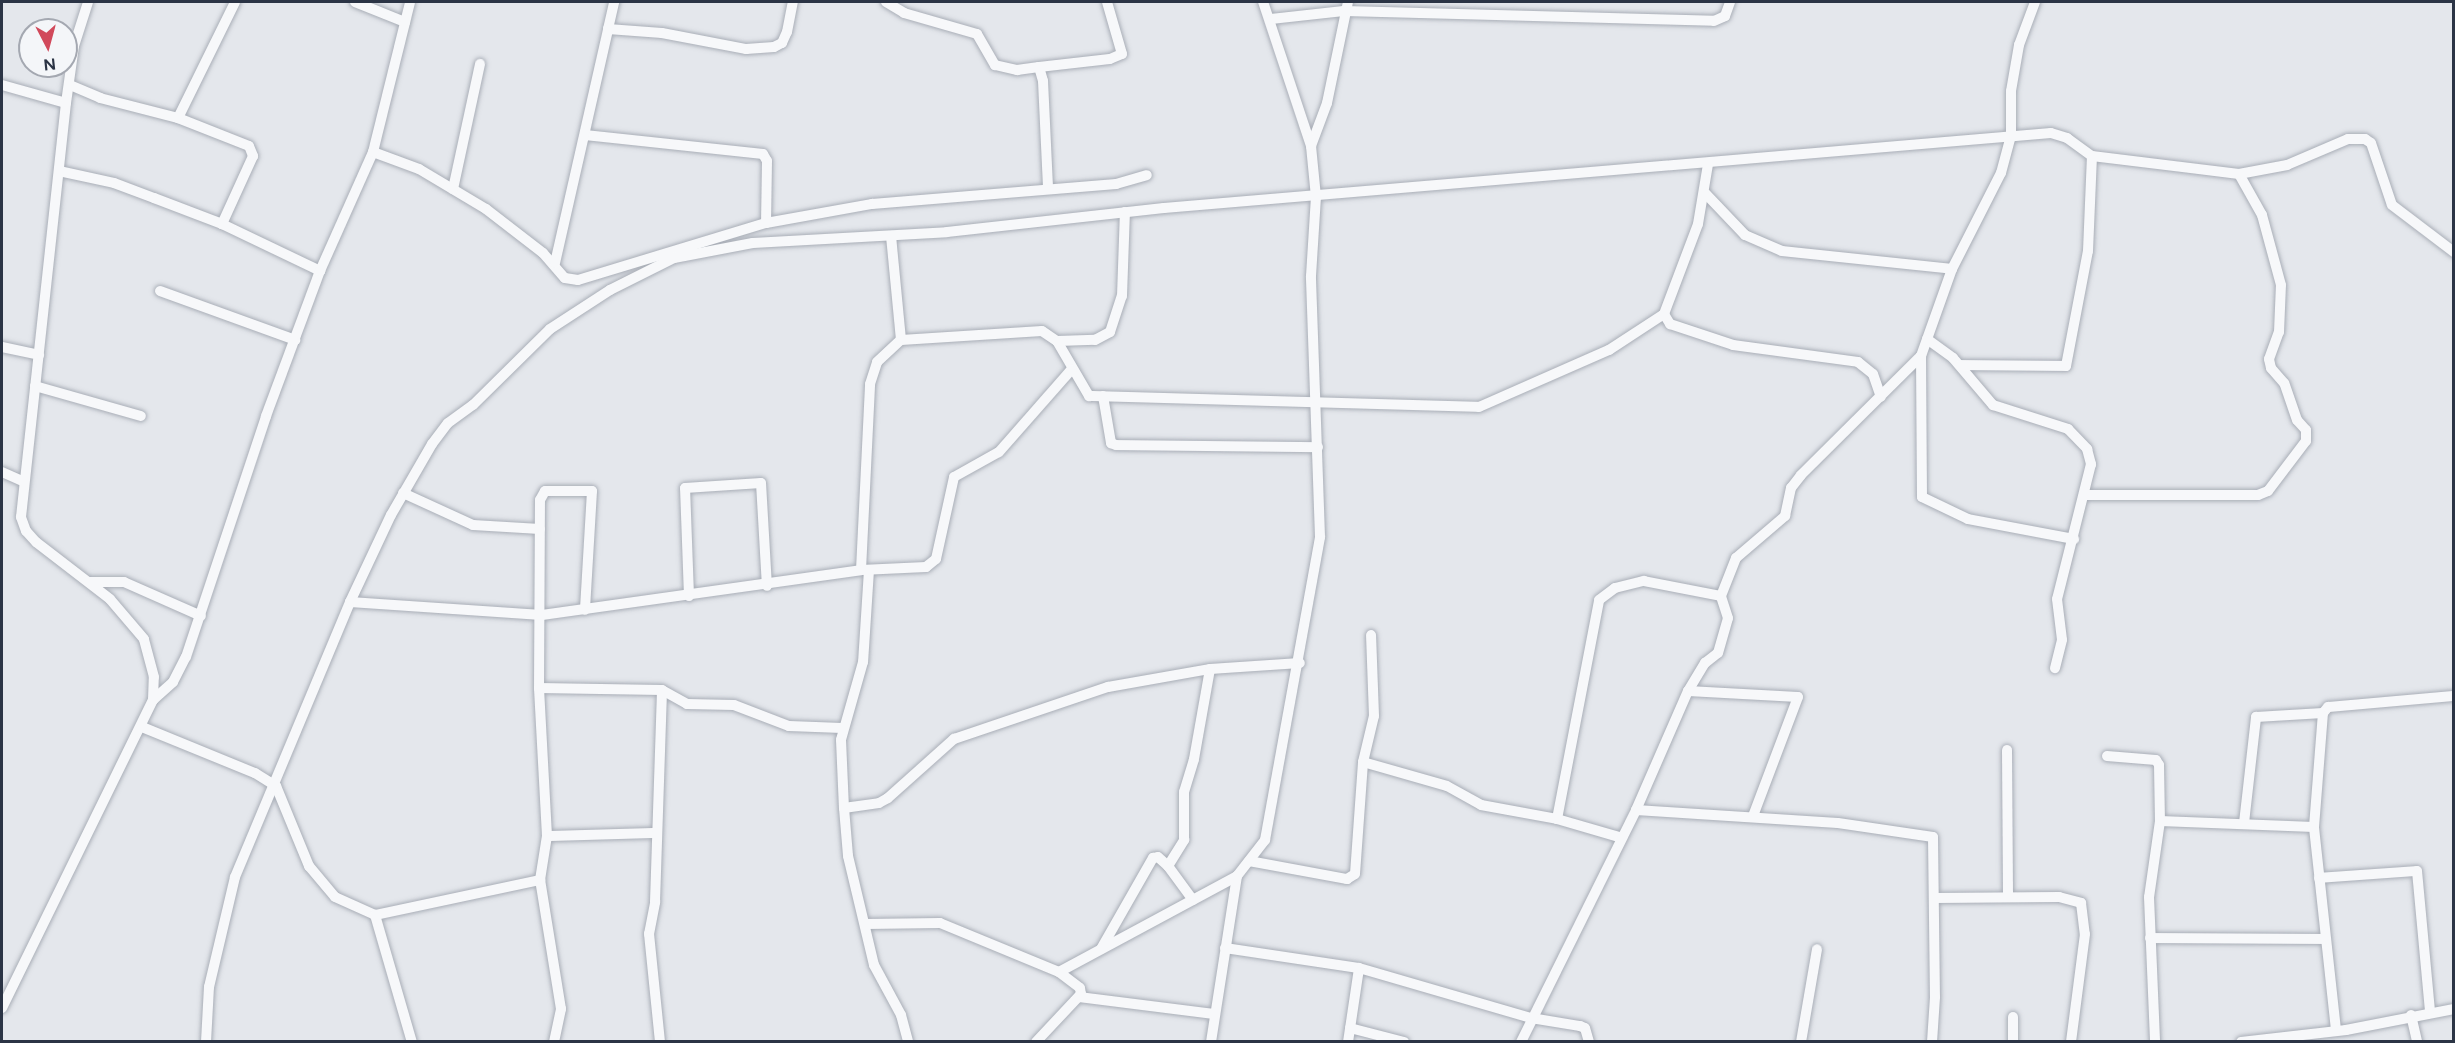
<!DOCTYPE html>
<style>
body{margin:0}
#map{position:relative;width:2455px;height:1043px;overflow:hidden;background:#e4e7ec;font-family:Figtree,sans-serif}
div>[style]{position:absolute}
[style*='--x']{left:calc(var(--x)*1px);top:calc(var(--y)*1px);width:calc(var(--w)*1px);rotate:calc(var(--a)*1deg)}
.roads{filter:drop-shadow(0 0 2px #a9aeb7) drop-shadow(0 0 2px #a9aeb7)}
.minor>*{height:10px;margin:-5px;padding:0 5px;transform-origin:5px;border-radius:5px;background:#f7f8fa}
span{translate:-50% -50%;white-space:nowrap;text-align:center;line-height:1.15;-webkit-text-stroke:4.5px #f4f6f9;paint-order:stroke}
.frame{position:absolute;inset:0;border:3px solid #2b3445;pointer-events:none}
.north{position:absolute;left:18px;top:18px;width:60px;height:60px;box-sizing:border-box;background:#f4f6f9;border:2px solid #a4a8b1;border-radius:50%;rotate:174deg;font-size:16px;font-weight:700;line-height:24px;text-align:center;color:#2b3445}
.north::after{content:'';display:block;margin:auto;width:21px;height:27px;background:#d1495b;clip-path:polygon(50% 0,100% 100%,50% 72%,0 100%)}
</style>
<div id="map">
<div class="roads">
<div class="minor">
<i style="--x:355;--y:2;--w:54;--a:21.8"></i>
<i style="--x:886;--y:2;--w:21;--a:31"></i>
<i style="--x:904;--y:13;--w:76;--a:16"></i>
<i style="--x:977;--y:34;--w:36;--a:60"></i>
<i style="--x:995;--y:65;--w:23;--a:13"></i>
<i style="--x:1017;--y:70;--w:22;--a:-8"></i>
<i style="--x:1039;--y:67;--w:15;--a:74"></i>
<i style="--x:1043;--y:81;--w:107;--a:87.3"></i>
<i style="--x:1271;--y:19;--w:73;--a:-6.3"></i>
<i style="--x:1344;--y:11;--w:370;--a:1.5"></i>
<i style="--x:1714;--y:21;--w:12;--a:-24"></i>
<i style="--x:1725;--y:16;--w:15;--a:-70"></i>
<i style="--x:608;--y:29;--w:28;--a:-77"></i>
<i style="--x:1039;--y:67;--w:71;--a:-6.4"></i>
<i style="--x:1110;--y:59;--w:13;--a:-23"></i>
<i style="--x:1122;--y:54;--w:54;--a:-106.1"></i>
<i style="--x:2;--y:85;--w:66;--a:15.7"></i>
<i style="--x:70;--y:85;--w:33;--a:23"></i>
<i style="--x:100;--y:98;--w:81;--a:14.4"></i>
<i style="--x:178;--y:118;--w:76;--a:21.5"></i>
<i style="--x:249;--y:146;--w:11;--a:68"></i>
<i style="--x:253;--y:156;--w:75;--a:114.5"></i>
<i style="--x:178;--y:118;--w:129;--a:-63.8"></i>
<i style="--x:585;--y:135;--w:179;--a:6.1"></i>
<i style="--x:763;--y:154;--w:8;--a:60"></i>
<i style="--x:767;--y:161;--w:62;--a:90.9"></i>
<i style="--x:1311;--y:146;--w:46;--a:-69.6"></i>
<i style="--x:1327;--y:103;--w:103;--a:-78.3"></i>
<i style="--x:373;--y:152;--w:49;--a:20.3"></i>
<i style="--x:419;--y:169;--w:78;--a:30.8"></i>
<i style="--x:486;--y:209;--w:72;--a:37.7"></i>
<i style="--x:543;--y:253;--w:33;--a:49"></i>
<i style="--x:565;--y:278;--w:13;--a:9"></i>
<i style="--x:578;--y:280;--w:196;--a:-16.9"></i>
<i style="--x:766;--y:223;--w:108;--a:-10.2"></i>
<i style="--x:872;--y:204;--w:245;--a:-4.7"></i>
<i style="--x:1116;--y:184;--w:32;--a:-16"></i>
<i style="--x:59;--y:171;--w:56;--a:12.3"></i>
<i style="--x:114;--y:183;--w:43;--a:20.6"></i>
<i style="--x:154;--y:198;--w:73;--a:20.9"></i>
<i style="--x:222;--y:224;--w:109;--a:25.6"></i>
<i style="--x:453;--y:189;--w:128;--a:-77.8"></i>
<i style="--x:1705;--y:193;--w:58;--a:46.4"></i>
<i style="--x:1745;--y:235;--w:40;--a:23.4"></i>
<i style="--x:1782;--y:251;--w:171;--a:6"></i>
<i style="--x:891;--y:236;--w:104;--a:84.5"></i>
<i style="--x:555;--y:263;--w:240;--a:-77.2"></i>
<i style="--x:608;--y:29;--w:54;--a:4.2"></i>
<i style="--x:662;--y:33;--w:86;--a:10.8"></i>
<i style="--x:746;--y:49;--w:28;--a:-4"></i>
<i style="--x:774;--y:47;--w:9;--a:-27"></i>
<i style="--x:782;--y:43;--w:12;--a:-66"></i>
<i style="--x:787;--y:32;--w:31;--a:-79"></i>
<i style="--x:160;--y:291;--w:144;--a:19.9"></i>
<i style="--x:1664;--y:314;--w:12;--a:59"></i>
<i style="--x:1670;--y:324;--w:66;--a:18.4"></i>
<i style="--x:1733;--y:345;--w:126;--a:7.7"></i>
<i style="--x:1858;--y:362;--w:19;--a:39"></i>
<i style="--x:1873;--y:374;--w:24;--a:71"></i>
<i style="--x:1927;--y:339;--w:32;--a:36"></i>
<i style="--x:1953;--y:358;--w:62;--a:49.6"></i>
<i style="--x:1993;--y:405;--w:79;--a:17.7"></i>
<i style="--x:2068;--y:429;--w:28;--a:46"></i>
<i style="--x:2087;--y:449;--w:16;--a:75"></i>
<i style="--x:2091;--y:464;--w:139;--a:104.1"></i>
<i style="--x:2057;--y:599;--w:41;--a:83"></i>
<i style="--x:2062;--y:640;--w:29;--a:104"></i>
<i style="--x:1057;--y:341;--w:38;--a:-2"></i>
<i style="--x:1095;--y:340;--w:17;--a:-28"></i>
<i style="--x:1110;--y:332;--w:38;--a:-72"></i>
<i style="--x:1122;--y:296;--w:84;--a:-88"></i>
<i style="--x:2;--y:347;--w:38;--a:12"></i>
<i style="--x:1921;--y:356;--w:141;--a:89.6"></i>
<i style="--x:1922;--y:497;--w:51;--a:25.6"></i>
<i style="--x:1968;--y:519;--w:108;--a:10.7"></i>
<i style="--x:1960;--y:365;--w:106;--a:0.5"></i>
<i style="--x:2066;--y:366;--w:117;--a:-79.2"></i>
<i style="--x:2088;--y:251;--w:95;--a:-87.6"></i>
<i style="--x:35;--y:386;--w:110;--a:15.8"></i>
<i style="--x:1103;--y:396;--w:48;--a:80.3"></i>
<i style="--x:1111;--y:443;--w:5;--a:22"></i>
<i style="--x:1116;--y:445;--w:202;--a:0.6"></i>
<i style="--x:2;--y:472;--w:24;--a:24"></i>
<i style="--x:403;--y:493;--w:77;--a:24.6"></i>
<i style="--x:473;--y:525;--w:67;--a:3.4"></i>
<i style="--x:2084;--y:495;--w:174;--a:0"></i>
<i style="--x:2258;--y:495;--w:11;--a:-22"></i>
<i style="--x:2268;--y:491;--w:63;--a:-52.8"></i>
<i style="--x:2306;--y:441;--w:11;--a:-90"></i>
<i style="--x:2306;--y:430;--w:13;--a:-132"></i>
<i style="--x:2297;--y:420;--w:39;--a:-109"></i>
<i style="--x:2284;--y:383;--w:20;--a:-131"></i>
<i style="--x:2271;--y:368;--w:9;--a:-103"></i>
<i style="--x:2269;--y:359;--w:29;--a:-70"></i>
<i style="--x:2279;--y:332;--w:47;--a:-87.6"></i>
<i style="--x:2281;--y:285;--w:73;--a:-105.2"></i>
<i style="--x:2262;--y:215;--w:47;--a:-119.3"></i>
<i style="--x:861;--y:570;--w:186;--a:-87.2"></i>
<i style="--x:870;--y:384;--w:23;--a:-72"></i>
<i style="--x:877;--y:362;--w:33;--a:-43"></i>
<i style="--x:901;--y:340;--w:141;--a:-3.7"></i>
<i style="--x:1042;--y:331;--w:18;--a:34"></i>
<i style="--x:1057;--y:341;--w:64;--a:59.8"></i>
<i style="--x:1089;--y:396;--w:390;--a:1.6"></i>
<i style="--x:1479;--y:407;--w:142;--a:-23.7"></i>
<i style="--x:1609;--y:350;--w:66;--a:-33.2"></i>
<i style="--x:1664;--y:314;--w:96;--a:-69.3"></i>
<i style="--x:1698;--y:224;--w:61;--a:-80.5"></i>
<i style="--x:869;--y:570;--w:92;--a:93.7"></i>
<i style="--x:863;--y:662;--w:81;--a:105.8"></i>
<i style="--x:841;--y:740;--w:68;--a:87.5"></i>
<i style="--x:844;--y:808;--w:48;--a:85.2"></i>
<i style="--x:848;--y:856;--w:112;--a:76.6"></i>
<i style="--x:874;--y:965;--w:57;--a:61.6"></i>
<i style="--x:901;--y:1015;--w:28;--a:75"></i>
<i style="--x:89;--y:582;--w:35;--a:0"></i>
<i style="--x:124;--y:582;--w:84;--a:23.8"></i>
<i style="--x:689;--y:596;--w:108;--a:-92.1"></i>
<i style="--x:685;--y:488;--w:76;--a:-3.8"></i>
<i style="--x:761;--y:483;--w:103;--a:86.7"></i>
<i style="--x:350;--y:602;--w:192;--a:3.9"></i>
<i style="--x:542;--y:615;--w:322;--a:-8"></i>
<i style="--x:861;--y:570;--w:65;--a:-2.6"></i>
<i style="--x:926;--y:567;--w:13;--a:-39"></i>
<i style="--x:936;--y:559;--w:84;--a:-77.6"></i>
<i style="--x:954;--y:477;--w:51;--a:-29.1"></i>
<i style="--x:999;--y:452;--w:109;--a:-48.7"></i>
<i style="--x:539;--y:688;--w:123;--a:0.9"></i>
<i style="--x:662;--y:690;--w:29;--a:29"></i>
<i style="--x:687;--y:704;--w:47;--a:1.2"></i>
<i style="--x:734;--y:705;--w:59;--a:20.9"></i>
<i style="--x:789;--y:726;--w:53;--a:2.2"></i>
<i style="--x:1688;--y:691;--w:110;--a:3.1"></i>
<i style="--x:1798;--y:697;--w:127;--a:110.7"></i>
<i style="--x:153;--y:700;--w:27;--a:-42"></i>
<i style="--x:173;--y:682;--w:28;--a:-63"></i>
<i style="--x:186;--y:657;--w:254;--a:-71.6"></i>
<i style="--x:266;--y:416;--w:155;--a:-69.6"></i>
<i style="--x:320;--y:271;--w:130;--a:-66"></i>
<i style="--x:373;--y:152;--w:154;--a:-76.1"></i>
<i style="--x:142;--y:727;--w:122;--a:22.2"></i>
<i style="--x:255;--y:773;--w:25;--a:32"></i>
<i style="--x:276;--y:786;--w:87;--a:67.6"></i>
<i style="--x:309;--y:866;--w:40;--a:50"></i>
<i style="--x:335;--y:897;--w:44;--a:24.2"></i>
<i style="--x:375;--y:915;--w:169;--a:-12"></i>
<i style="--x:2007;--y:750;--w:146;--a:89.6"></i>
<i style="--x:2107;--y:756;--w:49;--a:4.7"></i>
<i style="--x:2156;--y:760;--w:6;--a:59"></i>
<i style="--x:2159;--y:765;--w:56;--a:89"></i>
<i style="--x:2160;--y:821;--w:77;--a:98.2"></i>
<i style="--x:2149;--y:897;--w:145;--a:87.6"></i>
<i style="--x:1363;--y:762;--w:87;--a:15.9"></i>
<i style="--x:1447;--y:786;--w:39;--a:29"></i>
<i style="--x:1481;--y:805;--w:77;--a:10.4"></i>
<i style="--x:1557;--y:819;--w:65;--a:16.2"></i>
<i style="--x:844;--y:808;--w:35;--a:-8"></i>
<i style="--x:879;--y:803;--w:10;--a:-29"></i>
<i style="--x:888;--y:798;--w:89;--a:-41.8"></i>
<i style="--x:954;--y:739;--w:163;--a:-18.7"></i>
<i style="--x:1108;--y:687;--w:104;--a:-10"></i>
<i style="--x:1210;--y:669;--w:90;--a:-3.8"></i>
<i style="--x:1636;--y:810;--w:202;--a:3.7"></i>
<i style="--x:1838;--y:823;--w:96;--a:8.4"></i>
<i style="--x:1933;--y:837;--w:160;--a:89.3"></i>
<i style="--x:1935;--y:997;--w:45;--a:93.8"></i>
<i style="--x:1557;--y:819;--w:223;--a:-79.1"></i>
<i style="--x:1599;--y:600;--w:20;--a:-37"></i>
<i style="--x:1615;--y:588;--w:30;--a:-14"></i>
<i style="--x:1644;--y:581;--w:78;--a:11"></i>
<i style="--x:2160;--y:821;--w:154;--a:2.2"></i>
<i style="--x:2244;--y:823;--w:107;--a:-83.5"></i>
<i style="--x:2256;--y:717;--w:67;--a:-3.4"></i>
<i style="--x:547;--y:836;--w:109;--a:-1.6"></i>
<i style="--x:1249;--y:861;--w:100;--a:10.4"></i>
<i style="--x:1347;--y:879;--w:9;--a:-32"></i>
<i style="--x:1355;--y:874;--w:112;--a:-85.9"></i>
<i style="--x:1363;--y:762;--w:47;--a:-76.6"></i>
<i style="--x:1374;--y:716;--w:81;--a:-92.1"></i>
<i style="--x:1168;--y:866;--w:31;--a:-58"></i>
<i style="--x:1184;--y:840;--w:48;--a:-90"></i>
<i style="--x:1184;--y:792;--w:34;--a:-73"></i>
<i style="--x:1194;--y:759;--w:91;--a:-79.9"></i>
<i style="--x:2319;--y:878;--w:98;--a:-4.1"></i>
<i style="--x:2417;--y:871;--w:141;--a:84.7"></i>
<i style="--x:1935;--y:898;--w:124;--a:-0.5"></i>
<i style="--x:2059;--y:897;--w:23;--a:15"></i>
<i style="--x:2081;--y:903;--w:31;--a:83"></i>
<i style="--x:2085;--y:934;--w:109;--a:97.4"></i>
<i style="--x:375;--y:915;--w:132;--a:73.8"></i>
<i style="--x:866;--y:924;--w:74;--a:-0.8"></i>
<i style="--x:940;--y:923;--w:129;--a:22.4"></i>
<i style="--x:1059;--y:972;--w:26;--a:37"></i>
<i style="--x:1080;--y:988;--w:6;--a:81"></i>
<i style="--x:1081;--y:994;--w:66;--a:133.2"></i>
<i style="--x:2150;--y:938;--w:175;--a:0.3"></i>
<i style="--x:1225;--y:948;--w:135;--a:8.5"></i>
<i style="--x:1359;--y:968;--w:179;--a:16.2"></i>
<i style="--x:1531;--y:1018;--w:50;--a:9.3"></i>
<i style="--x:1580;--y:1026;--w:5;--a:22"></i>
<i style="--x:1585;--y:1028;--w:15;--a:74"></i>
<i style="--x:1101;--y:949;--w:105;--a:-60.3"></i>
<i style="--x:1153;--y:858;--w:5;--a:-11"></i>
<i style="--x:1158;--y:857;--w:13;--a:42"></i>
<i style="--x:1168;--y:866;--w:42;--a:53.7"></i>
<i style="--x:1059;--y:972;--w:202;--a:-28.3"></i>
<i style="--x:1079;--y:997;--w:136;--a:7.2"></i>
<i style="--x:2;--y:1008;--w:343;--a:-63.9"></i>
<i style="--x:153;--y:700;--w:23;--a:-88"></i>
<i style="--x:154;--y:677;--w:39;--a:-105"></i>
<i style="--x:144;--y:639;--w:52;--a:-130.4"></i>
<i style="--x:110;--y:599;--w:93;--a:-142.4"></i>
<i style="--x:36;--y:542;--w:15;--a:-132"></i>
<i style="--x:26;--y:531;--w:15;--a:-110"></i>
<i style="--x:21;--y:517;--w:416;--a:-83.8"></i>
<i style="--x:66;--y:103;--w:58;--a:-82"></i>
<i style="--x:74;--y:46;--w:46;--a:-72.3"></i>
<i style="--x:2411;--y:1015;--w:28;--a:77"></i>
<i style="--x:2013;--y:1017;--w:25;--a:90"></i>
<i style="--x:1350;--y:1028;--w:56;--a:14.5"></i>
<i style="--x:2336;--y:1030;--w:204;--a:-96.2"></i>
<i style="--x:2314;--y:827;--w:114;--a:-85.5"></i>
<i style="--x:2323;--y:713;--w:8;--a:-50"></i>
<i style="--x:2328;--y:707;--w:126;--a:-5"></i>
<i style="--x:206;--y:1042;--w:55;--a:-86.9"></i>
<i style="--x:209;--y:987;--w:113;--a:-76.7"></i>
<i style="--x:235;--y:877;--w:298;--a:-67.3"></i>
<i style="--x:350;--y:602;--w:96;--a:-64.8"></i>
<i style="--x:391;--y:515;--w:82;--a:-60"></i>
<i style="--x:432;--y:444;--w:26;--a:-53"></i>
<i style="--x:448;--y:423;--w:31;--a:-36"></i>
<i style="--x:473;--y:405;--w:108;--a:-44.6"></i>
<i style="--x:550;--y:329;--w:72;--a:-33"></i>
<i style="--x:610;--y:290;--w:72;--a:-26.6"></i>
<i style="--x:674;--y:258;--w:80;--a:-10.8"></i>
<i style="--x:753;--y:243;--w:194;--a:-3.2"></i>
<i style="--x:947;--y:232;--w:218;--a:-6.3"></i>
<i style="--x:1164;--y:208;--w:890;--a:-4.83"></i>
<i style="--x:2051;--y:133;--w:17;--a:17"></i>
<i style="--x:2067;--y:138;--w:31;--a:36"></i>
<i style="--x:2092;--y:156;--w:148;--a:7"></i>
<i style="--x:2239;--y:174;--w:49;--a:-10.6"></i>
<i style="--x:2287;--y:165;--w:66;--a:-23.1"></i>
<i style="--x:2348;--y:139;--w:17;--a:0"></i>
<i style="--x:2365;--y:139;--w:7;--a:34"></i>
<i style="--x:2371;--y:143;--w:65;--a:71.3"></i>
<i style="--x:2392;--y:205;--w:78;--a:37.2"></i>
<i style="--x:554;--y:1042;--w:34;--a:-78"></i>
<i style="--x:561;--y:1009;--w:131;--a:-99.2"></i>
<i style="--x:540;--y:880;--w:45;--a:-81"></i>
<i style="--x:547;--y:836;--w:148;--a:-93.1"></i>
<i style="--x:539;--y:688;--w:188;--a:-89.7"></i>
<i style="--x:540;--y:500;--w:10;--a:-61"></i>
<i style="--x:545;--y:491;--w:47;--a:0"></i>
<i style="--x:592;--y:491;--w:119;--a:93.4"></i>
<i style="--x:660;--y:1042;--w:109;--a:-95.8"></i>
<i style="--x:649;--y:934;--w:33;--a:-79"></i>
<i style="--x:655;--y:902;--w:212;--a:-88.1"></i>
<i style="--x:1211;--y:1042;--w:168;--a:-81.1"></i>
<i style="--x:1237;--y:876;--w:46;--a:-52.1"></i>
<i style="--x:1265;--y:840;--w:308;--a:-79.7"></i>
<i style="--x:1320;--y:537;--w:261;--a:-92"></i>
<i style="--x:1311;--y:276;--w:79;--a:-86.4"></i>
<i style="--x:1316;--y:197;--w:51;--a:-95.6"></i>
<i style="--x:1311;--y:146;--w:152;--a:-108.4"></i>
<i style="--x:1348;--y:1042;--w:75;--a:-81.5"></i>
<i style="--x:1521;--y:1042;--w:259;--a:-63.6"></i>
<i style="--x:1636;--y:810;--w:130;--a:-66.4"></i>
<i style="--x:1688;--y:691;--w:33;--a:-59"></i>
<i style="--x:1705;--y:663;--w:16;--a:-38"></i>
<i style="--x:1718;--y:653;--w:36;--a:-74"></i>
<i style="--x:1728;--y:618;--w:23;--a:-108"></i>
<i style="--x:1721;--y:596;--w:41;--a:-68.5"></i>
<i style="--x:1736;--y:558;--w:65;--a:-40.6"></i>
<i style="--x:1785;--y:516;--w:29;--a:-78"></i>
<i style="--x:1791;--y:488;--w:16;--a:-52"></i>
<i style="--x:1801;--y:475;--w:169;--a:-44.8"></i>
<i style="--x:1921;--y:356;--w:92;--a:-70.4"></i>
<i style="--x:1952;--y:269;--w:108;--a:-63"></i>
<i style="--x:2001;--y:173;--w:39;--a:-75"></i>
<i style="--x:2011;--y:135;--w:44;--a:-90"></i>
<i style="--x:2011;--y:91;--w:47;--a:-80.1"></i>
<i style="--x:2019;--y:45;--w:46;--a:-69.6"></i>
<i style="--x:1801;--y:1042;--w:94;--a:-80.2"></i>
<i style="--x:2241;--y:1042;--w:106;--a:-6.5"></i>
<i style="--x:2346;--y:1030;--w:110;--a:-11"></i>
</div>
</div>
<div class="frame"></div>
<div class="north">N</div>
</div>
